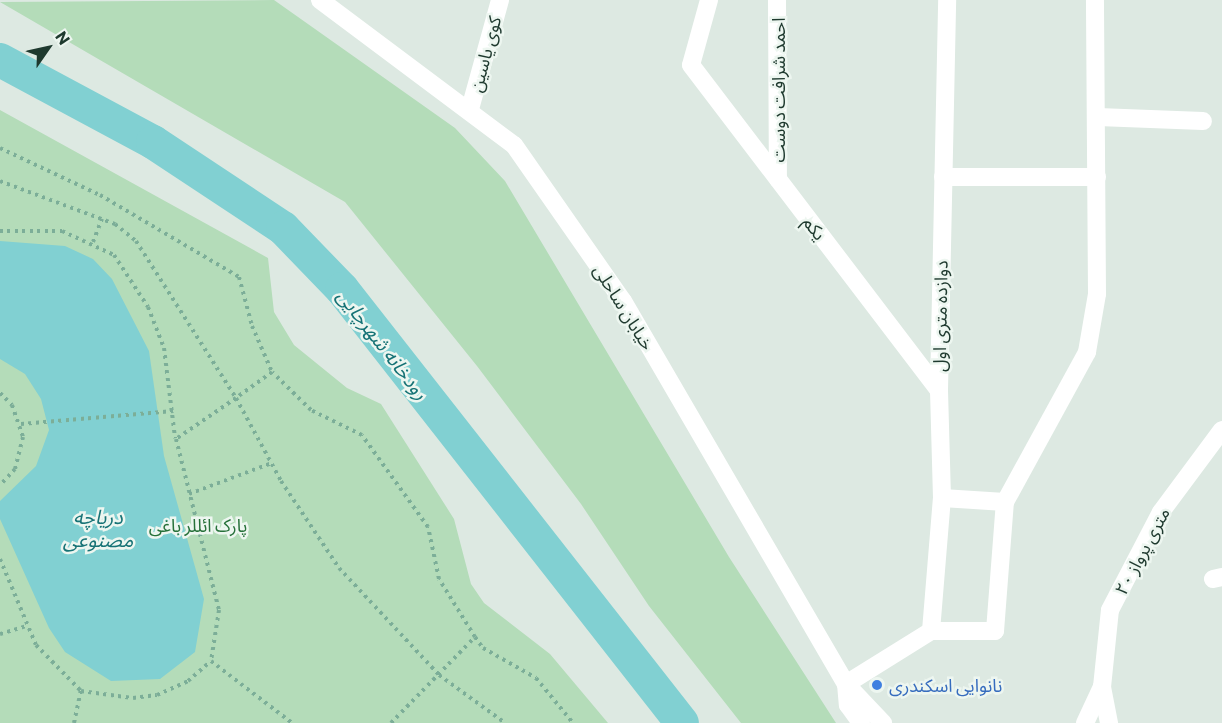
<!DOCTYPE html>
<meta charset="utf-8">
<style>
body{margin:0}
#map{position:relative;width:1222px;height:723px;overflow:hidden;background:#dde9e2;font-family:Commissioner,"Noto Sans Arabic",sans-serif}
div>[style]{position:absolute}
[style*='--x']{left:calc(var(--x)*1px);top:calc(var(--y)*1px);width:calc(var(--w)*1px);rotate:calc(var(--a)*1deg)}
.green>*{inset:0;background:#b4dcb9}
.water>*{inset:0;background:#81d0d2}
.river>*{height:34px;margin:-17px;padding:0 17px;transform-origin:17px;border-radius:17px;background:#81d0d2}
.path>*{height:4px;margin-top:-2px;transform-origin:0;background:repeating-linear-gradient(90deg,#7cae98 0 3px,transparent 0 7.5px)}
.minor>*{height:18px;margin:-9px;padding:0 9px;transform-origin:9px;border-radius:9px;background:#fff}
.tertiary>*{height:18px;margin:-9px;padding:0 9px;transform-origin:9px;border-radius:9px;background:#fff}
.dots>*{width:16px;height:16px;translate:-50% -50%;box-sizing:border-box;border:3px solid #edf6f0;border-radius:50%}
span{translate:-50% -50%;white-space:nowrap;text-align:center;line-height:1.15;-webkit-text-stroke:5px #edf6f0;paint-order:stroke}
.street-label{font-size:18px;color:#1e392e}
.park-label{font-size:18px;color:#27713a}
.shop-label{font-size:18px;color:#366cbe}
.left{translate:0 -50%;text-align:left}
.water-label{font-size:20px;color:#177376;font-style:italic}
.north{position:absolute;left:18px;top:18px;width:60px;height:60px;-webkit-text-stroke:4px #edf6f0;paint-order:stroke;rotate:56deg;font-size:16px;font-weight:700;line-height:24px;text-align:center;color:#1e392e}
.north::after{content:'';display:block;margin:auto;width:21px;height:27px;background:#1e392e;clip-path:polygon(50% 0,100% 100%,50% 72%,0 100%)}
</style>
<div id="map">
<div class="green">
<i style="clip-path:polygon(274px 0,455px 128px,505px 181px,729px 557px,836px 723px,741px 723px,649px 606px,581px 504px,477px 366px,345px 202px,0 2px)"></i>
<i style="clip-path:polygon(0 110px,268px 258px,274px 312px,294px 345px,347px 388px,381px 404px,454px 519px,471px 584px,484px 603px,550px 654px,608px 723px,0 723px)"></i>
</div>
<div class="water">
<i style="clip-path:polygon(0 241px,65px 246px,93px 259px,112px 279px,149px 351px,164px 456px,204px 599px,195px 652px,160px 679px,111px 681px,65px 652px,49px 628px,0 519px,0 501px,36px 466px,49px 430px,41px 399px,25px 374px,0 359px)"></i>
</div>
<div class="river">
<i style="--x:0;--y:60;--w:174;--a:28.2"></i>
<i style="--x:153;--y:142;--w:156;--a:33.5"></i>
<i style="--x:283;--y:228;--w:85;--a:46"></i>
<i style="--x:342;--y:289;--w:551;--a:51.92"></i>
</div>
<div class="path">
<i style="--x:0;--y:148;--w:110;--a:25.2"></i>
<i style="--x:100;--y:195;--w:161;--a:30.5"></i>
<i style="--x:239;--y:277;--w:51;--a:75.1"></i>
<i style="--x:252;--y:326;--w:50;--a:66.5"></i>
<i style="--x:0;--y:181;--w:123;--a:20.5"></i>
<i style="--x:115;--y:224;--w:27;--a:39"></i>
<i style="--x:136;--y:241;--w:186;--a:57.5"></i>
<i style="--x:236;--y:398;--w:73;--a:145.7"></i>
<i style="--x:176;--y:439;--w:176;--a:75.9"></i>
<i style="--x:219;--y:610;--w:52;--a:98.9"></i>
<i style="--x:211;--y:661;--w:102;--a:37.4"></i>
<i style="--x:0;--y:231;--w:62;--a:0"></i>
<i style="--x:62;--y:231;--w:57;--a:24.8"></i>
<i style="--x:114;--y:255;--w:62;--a:56.8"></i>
<i style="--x:148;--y:307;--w:44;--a:68.7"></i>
<i style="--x:164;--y:348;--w:91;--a:83"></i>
<i style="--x:93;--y:242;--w:25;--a:-69"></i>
<i style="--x:0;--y:393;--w:17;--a:45"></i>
<i style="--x:12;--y:405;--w:34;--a:71"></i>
<i style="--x:23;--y:437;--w:33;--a:104"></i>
<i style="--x:15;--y:469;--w:22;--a:133"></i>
<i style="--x:21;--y:424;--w:153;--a:-4.9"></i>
<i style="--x:189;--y:494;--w:89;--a:-20.5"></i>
<i style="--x:0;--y:559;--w:93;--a:67.3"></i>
<i style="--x:36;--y:645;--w:64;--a:45.6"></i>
<i style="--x:81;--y:691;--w:52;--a:7.7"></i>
<i style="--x:133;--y:698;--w:24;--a:-7"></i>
<i style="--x:157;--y:695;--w:34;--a:-24"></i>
<i style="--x:188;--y:681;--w:30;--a:-41"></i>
<i style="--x:0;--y:634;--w:28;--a:-17"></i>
<i style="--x:475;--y:637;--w:68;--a:-121.8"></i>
<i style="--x:439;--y:579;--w:53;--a:-101.9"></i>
<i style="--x:428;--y:527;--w:113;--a:-125.7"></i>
<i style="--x:362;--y:435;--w:57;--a:-153.9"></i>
<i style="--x:311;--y:410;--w:54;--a:-135.7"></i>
<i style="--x:272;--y:372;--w:44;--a:144.2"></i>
<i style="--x:236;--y:398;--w:94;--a:61.5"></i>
<i style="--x:281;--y:481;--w:105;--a:56.3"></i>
<i style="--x:339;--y:568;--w:146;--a:46.9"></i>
<i style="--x:439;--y:675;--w:82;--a:36"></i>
<i style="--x:74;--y:723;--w:33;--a:-78"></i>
<i style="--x:391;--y:723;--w:120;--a:-45.7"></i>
<i style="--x:475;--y:637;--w:14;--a:54"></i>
<i style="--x:483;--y:648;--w:61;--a:29.5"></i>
<i style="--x:536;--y:678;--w:58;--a:50.6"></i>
</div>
<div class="minor">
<i style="--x:709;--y:0;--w:67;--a:105.5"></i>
<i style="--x:691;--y:65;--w:409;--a:52.7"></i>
<i style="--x:777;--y:0;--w:179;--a:89.7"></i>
<i style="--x:470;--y:109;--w:113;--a:-74.6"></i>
<i style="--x:1098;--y:117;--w:105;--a:2.2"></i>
<i style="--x:943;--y:177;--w:154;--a:0"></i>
<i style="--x:942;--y:498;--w:63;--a:3.6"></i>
<i style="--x:1213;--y:579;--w:9;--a:-13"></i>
<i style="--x:931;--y:631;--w:133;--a:-85.3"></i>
<i style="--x:942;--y:498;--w:108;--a:-91.6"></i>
<i style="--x:939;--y:390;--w:390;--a:-88.8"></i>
<i style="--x:846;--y:684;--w:100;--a:-31.9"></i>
<i style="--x:931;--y:631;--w:64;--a:0"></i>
<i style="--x:995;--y:631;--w:129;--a:-85.6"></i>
<i style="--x:1005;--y:502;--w:171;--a:-61.3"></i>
<i style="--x:1087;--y:352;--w:59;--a:-80.2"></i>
<i style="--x:1097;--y:294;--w:294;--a:-90.4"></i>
</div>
<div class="tertiary">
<i style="--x:320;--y:0;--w:242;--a:36.8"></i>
<i style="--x:514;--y:145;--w:190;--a:55.1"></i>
<i style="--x:623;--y:301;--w:443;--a:59.8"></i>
<i style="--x:846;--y:684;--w:54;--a:46.5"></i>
<i style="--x:846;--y:684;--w:21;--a:85"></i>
<i style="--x:848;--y:705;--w:22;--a:54"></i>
<i style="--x:1102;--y:687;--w:37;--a:79"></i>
<i style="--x:1085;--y:723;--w:40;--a:-65"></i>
<i style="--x:1102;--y:687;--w:77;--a:-84.1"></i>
<i style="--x:1110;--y:610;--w:110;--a:-62.5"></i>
<i style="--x:1161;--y:512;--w:102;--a:-53.4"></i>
</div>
<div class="dots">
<i style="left:877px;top:685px;background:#3f7fe0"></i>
</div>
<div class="street-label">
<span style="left:485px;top:54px;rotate:-75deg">کوی یاسین</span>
<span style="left:778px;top:90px;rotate:-90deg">احمد شرافت دوست</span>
<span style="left:815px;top:228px;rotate:53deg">یکم</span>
<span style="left:624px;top:307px;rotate:58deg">خیابان ساحلی</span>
<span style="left:940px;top:316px;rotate:-89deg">دوازده متری اول</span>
<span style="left:1142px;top:551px;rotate:-62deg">۲۰ متری پرواز</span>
</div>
<div class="park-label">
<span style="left:198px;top:525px">پارک ائللر باغی</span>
</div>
<div class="shop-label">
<span class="left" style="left:889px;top:685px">نانوایی اسکندری</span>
</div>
<div class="water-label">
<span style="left:383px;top:344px;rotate:52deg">رودخانه شهرچایی</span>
<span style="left:98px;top:528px">دریاچه<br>مصنوعی</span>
</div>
<div class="north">N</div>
</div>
